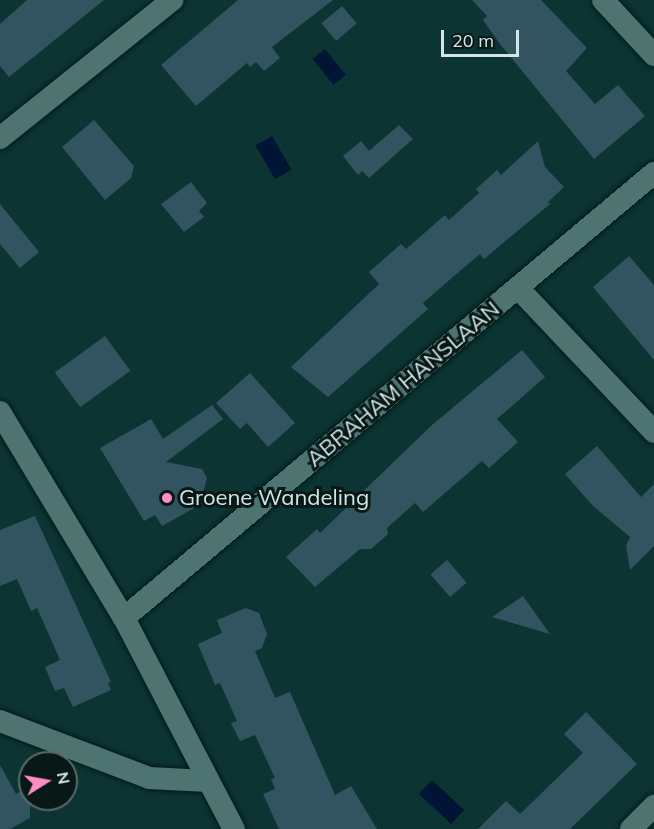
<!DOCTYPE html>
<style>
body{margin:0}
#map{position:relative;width:654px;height:829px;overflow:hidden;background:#0b3432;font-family:Mulish,sans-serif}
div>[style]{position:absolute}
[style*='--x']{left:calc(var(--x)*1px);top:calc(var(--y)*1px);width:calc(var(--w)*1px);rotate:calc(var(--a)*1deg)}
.water>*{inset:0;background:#001536;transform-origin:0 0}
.building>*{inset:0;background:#325460;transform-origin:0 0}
.roads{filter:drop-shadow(0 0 2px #001a19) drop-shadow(0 0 2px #001a19)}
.street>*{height:22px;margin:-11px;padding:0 11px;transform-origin:11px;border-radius:11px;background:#4d7471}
.dots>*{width:16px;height:16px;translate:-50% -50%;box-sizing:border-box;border:3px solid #081817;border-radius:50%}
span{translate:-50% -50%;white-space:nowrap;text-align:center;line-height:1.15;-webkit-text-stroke:6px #081817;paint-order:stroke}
.street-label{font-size:22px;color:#d2e7e5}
.poi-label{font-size:22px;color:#d2e7e5}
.left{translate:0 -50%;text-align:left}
.north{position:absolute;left:18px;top:751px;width:60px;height:60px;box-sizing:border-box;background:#081817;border:2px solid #596b69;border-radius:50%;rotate:79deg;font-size:16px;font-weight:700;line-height:24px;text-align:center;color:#d2e7e5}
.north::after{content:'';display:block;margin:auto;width:21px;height:27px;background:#fc8fc1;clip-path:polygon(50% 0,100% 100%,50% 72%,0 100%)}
.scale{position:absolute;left:441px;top:30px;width:78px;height:27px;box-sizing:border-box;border:3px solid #d2e7e5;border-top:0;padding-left:8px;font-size:18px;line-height:21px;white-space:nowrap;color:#d2e7e5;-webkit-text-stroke:4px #081817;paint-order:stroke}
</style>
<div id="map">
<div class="water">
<i style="left:325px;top:49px;width:33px;height:16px;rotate:51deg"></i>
<i style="left:272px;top:136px;width:39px;height:19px;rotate:60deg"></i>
<i style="left:432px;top:780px;width:44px;height:19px;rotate:43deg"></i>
</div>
<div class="building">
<i style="clip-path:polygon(27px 0,104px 0,9px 77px,0 66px,0 24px)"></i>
<i style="clip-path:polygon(238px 0,333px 0,272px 47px,280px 58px,264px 71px,256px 62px,250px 67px,247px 63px,196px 106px,161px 65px)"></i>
<i style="clip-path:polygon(472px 0,541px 0,587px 48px,566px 71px,595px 104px,618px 85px,645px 116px,594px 159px,500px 44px,483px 20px,487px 16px)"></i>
<i style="left:342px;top:6px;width:23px;height:27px;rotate:50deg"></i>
<i style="clip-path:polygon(94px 120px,134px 166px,131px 178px,105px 200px,62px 147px)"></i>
<i style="clip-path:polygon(399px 125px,413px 139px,369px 178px,362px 171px,358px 175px,343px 156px,361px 141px,369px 151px)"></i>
<i style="clip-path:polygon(538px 141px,545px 167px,564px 187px,548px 202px,550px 204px,484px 259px,480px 254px,440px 288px,423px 303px,428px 309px,328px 397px,291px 367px,379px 284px,369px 272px,401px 244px,406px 249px,445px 215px,449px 220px,479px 193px,476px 189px,497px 170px,501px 175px)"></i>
<i style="clip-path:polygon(191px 182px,207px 203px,199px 211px,204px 217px,184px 232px,161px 204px)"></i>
<i style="clip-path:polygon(0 204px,39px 252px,20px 268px,0 244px)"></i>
<i style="clip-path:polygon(629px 256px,654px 285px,654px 360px,593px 287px)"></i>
<i style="left:105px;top:336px;width:43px;height:62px;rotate:54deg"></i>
<i style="clip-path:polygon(522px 350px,545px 377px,497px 419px,518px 442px,489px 468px,482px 461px,423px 512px,415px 503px,387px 528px,388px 534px,371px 549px,360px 549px,315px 587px,286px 557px,317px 529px,320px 533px,432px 425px)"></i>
<i style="clip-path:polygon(250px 373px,295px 423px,268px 447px,247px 423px,240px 429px,216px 403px)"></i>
<i style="clip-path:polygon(212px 405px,223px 419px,166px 462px,202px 469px,207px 478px,202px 497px,205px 502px,162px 526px,155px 515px,144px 521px,100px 448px,151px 419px,163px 439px)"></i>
<i style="clip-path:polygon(597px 446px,641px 497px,654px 484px,654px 546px,630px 570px,626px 546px,630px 537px,593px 506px,565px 474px)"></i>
<i style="clip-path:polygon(35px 516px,111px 682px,108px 683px,111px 690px,73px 707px,64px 688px,55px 691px,45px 667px,60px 660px,37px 608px,31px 611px,17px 579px,0 586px,0 530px)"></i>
<i style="left:447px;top:560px;width:30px;height:22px;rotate:49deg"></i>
<i style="clip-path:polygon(523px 596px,550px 634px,492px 617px)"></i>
<i style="clip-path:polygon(246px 608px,259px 613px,267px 634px,262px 648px,255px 651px,275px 698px,290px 692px,335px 795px,351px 786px,377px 829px,279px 829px,263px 794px,275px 789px,271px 779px,275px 778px,255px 735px,240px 741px,231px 723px,237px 721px,220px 683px,215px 685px,198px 644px,222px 633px,217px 620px)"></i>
<i style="clip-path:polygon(586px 712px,637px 764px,570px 829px,478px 829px,506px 801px,520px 814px,583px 753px,564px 734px)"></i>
<i style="clip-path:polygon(0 765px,16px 794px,30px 786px,30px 818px,10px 829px,0 829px)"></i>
</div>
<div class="roads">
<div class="street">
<i style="--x:603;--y:0;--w:75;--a:47.2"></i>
<i style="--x:0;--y:138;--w:221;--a:-38.7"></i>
<i style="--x:518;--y:288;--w:198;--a:46.6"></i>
<i style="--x:0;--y:412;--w:240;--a:59"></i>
<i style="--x:124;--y:618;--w:238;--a:62.5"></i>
<i style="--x:124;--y:618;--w:692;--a:-40.02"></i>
<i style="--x:0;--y:721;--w:160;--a:20.9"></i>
<i style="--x:149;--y:778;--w:59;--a:2.9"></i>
<i style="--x:631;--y:829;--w:33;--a:-45"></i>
</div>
</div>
<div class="dots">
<i style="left:167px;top:498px;background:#fc8fc1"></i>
</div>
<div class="street-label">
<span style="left:403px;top:384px;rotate:-40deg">ABRAHAM HANSLAAN</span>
</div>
<div class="poi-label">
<span class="left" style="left:179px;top:498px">Groene Wandeling</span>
</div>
<div class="north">N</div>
<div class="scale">20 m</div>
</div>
